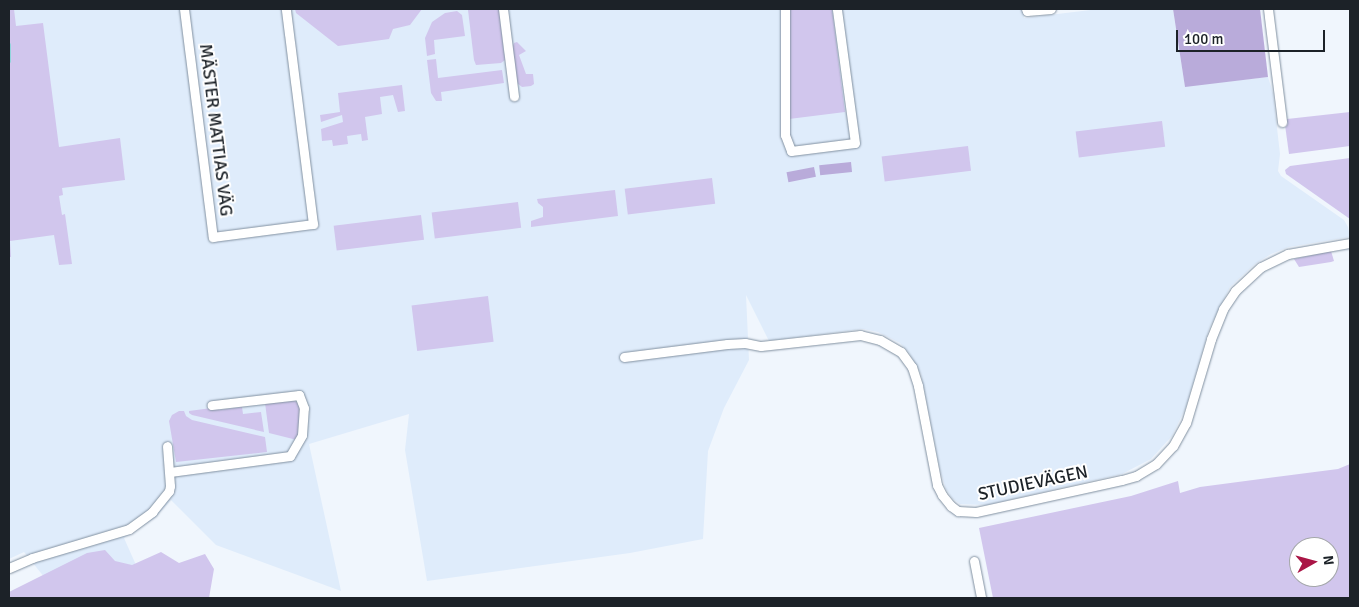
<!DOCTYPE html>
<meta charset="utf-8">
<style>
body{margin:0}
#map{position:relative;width:1359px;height:607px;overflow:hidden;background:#f0f6fd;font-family:Signika,sans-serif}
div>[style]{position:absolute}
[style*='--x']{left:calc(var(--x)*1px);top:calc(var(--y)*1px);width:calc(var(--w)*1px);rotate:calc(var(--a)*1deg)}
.built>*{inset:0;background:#dfecfb}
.green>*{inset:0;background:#d1c6ed;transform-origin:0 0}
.forest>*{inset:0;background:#b9abda;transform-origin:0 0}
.stream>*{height:3px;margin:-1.5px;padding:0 1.5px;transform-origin:1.5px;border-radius:1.5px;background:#91d5dc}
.roads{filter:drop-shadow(0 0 1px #8190a0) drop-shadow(0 0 1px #8190a0)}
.minor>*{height:9px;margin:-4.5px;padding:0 4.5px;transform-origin:4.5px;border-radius:4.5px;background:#fff}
span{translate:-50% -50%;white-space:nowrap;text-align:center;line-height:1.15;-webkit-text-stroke:4px #fff;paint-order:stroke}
.street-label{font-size:18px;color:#1c2228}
.frame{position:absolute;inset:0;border:10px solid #1c2228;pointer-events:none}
.north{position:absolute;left:1289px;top:537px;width:50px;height:50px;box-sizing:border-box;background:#fff;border:1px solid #a4a7a9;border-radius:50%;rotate:83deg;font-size:14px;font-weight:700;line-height:20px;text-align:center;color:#1c2228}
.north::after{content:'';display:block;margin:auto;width:18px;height:22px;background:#aa1546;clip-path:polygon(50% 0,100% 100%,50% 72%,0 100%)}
.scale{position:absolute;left:1176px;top:30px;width:149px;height:22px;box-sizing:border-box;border:2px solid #1c2228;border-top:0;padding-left:6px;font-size:15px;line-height:18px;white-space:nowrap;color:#1c2228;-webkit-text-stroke:4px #fff;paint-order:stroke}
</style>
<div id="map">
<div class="built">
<i style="clip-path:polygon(9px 9px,1023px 9px,1024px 18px,1099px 9px,1173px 9px,1185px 86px,1268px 77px,1273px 93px,1280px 154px,1278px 171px,1281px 176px,1344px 220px,1348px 227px,1350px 237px,1289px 247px,1271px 254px,1255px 264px,1230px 287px,1209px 329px,1186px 407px,1172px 436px,1151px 459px,1122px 474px,987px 505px,960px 504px,952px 498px,946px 489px,940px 470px,921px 374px,909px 353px,900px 343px,878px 332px,863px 329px,769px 341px,746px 295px,749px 360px,724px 408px,708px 451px,703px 539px,630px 553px,427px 581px,405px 450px,409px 414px,309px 444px,341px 591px,216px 545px,171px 500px,155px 518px,124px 538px,148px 592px,61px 598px,24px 552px,9px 559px)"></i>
</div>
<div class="green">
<i style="clip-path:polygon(9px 9px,14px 9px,16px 26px,43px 23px,59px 147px,120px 138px,125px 180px,62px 188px,63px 195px,59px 196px,62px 215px,65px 214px,72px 264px,59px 265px,54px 235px,10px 241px,11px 257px,9px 257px)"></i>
<i style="clip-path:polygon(295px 9px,422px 9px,410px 25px,393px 29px,389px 39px,338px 46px,296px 13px)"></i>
<i style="clip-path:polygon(499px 9px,505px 60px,501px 63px,476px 65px,474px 60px,468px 10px)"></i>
<i style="clip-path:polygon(789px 9px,832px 9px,845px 112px,789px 119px)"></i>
<i style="clip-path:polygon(457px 11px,462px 15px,465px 36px,434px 40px,435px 54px,427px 56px,425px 38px,432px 22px,445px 13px)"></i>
<i style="clip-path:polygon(517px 42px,526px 51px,519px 55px,526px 74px,533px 74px,534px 84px,531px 86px,522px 87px,517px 83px,512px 48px,514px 43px)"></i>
<i style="clip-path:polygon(436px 59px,438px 78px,502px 70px,504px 83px,441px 92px,442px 101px,436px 101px,431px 93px,427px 60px)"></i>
<i style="clip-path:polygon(402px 85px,405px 111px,398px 112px,393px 95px,380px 97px,382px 114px,365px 117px,368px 140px,362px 141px,361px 134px,347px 136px,348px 144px,333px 146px,332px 140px,322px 141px,321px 129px,343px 122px,342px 115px,321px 122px,320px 115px,340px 112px,338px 93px)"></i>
<i style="clip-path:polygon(1350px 112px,1350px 146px,1289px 154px,1285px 125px,1287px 119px)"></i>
<i style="left:1162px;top:121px;width:26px;height:87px;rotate:83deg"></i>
<i style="left:968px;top:146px;width:25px;height:87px;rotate:83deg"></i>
<i style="clip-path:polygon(1350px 158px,1350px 219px,1286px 174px,1285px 170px,1290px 166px)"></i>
<i style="left:712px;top:178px;width:26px;height:88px;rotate:83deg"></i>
<i style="clip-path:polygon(615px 190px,618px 216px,531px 227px,531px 221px,543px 217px,543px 207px,538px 203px,537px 199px)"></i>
<i style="left:518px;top:202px;width:26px;height:87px;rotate:83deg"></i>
<i style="left:421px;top:215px;width:25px;height:88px;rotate:83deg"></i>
<i style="clip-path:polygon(1331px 251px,1334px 261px,1331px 262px,1299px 267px,1294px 259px)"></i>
<i style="left:488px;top:296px;width:46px;height:77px;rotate:83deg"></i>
<i style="clip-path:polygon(294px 401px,298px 403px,302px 412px,297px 440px,269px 433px,265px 403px)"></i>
<i style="clip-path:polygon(219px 407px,219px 410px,242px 407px,243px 414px,261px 412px,264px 432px,192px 415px,189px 413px,189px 411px)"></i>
<i style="clip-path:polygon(179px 411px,184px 411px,186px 416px,192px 420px,265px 437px,267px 452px,176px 462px,169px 421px,172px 415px)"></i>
<i style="clip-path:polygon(evenodd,1350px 464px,1350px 598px,993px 598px,979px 528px,1131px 496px,1178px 481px,1180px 493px,1200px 487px,1338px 469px,1350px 464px,1299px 547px,1329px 547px,1329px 577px,1299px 577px,1299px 547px)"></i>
<i style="clip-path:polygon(105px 550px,115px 561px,132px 565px,161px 552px,179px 563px,205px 554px,214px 569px,209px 598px,9px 598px,9px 592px,87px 553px)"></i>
</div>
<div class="forest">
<i style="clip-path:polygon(1173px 9px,1260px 9px,1268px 77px,1185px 87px)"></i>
<i style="left:851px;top:162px;width:10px;height:32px;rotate:84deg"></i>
<i style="left:814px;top:167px;width:10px;height:28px;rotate:79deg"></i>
</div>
<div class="stream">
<i style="--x:9;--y:61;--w:17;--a:-90"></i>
</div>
<div class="roads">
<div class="minor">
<i style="--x:184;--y:9;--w:230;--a:82.8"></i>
<i style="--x:213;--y:237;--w:101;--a:-7.4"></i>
<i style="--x:313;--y:224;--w:217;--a:-97.2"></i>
<i style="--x:503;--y:9;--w:88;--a:82.8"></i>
<i style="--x:785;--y:9;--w:126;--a:90"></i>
<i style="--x:785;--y:135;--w:17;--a:69"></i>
<i style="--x:791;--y:151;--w:64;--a:-7.1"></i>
<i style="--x:855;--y:143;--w:135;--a:-97.7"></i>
<i style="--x:1026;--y:9;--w:2;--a:63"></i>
<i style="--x:1027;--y:11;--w:24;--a:-5"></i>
<i style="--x:1268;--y:9;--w:114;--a:82.9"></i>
<i style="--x:624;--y:357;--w:104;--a:-7.2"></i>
<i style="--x:727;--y:344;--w:18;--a:-3"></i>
<i style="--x:745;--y:343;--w:16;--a:11"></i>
<i style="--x:761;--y:346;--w:100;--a:-6.3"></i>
<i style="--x:860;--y:335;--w:21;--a:14"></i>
<i style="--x:880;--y:340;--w:24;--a:30"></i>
<i style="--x:901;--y:352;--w:19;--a:54"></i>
<i style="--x:912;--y:367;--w:20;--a:72"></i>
<i style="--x:918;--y:386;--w:101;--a:79.1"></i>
<i style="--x:937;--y:485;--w:11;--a:63"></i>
<i style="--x:942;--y:495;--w:14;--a:51"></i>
<i style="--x:951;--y:506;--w:9;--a:36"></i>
<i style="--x:958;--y:511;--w:18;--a:3"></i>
<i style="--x:976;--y:512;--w:149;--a:-12.4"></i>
<i style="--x:1122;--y:480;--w:15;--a:-16"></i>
<i style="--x:1136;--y:476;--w:23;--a:-31"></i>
<i style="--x:1156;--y:464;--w:25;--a:-47"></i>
<i style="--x:1173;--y:446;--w:26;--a:-61"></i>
<i style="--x:1186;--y:423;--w:88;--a:-73.4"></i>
<i style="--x:1211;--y:339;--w:32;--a:-68"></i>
<i style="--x:1223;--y:309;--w:22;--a:-56"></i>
<i style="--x:1235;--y:291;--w:35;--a:-43"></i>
<i style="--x:1261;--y:267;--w:30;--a:-26"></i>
<i style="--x:1288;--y:254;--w:63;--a:-10.1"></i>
<i style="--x:170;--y:472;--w:121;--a:-7.6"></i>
<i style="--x:290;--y:456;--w:24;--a:-60"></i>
<i style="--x:302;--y:435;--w:27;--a:-86"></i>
<i style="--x:304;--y:408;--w:14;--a:-111"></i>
<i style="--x:299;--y:395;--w:88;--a:173.4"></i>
<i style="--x:974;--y:561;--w:38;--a:79"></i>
<i style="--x:9;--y:568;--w:25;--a:-23"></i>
<i style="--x:32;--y:558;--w:101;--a:-16.6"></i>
<i style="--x:129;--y:529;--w:29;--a:-36"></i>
<i style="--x:152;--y:512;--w:27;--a:-51"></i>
<i style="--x:169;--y:491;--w:5;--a:-79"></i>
<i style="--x:170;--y:486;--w:40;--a:-94.3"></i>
</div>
</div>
<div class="street-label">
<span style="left:216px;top:130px;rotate:83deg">MÄSTER MATTIAS VÄG</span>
<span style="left:1033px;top:483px;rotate:-12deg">STUDIEVÄGEN</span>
</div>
<div class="frame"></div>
<div class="north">N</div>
<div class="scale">100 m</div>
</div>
